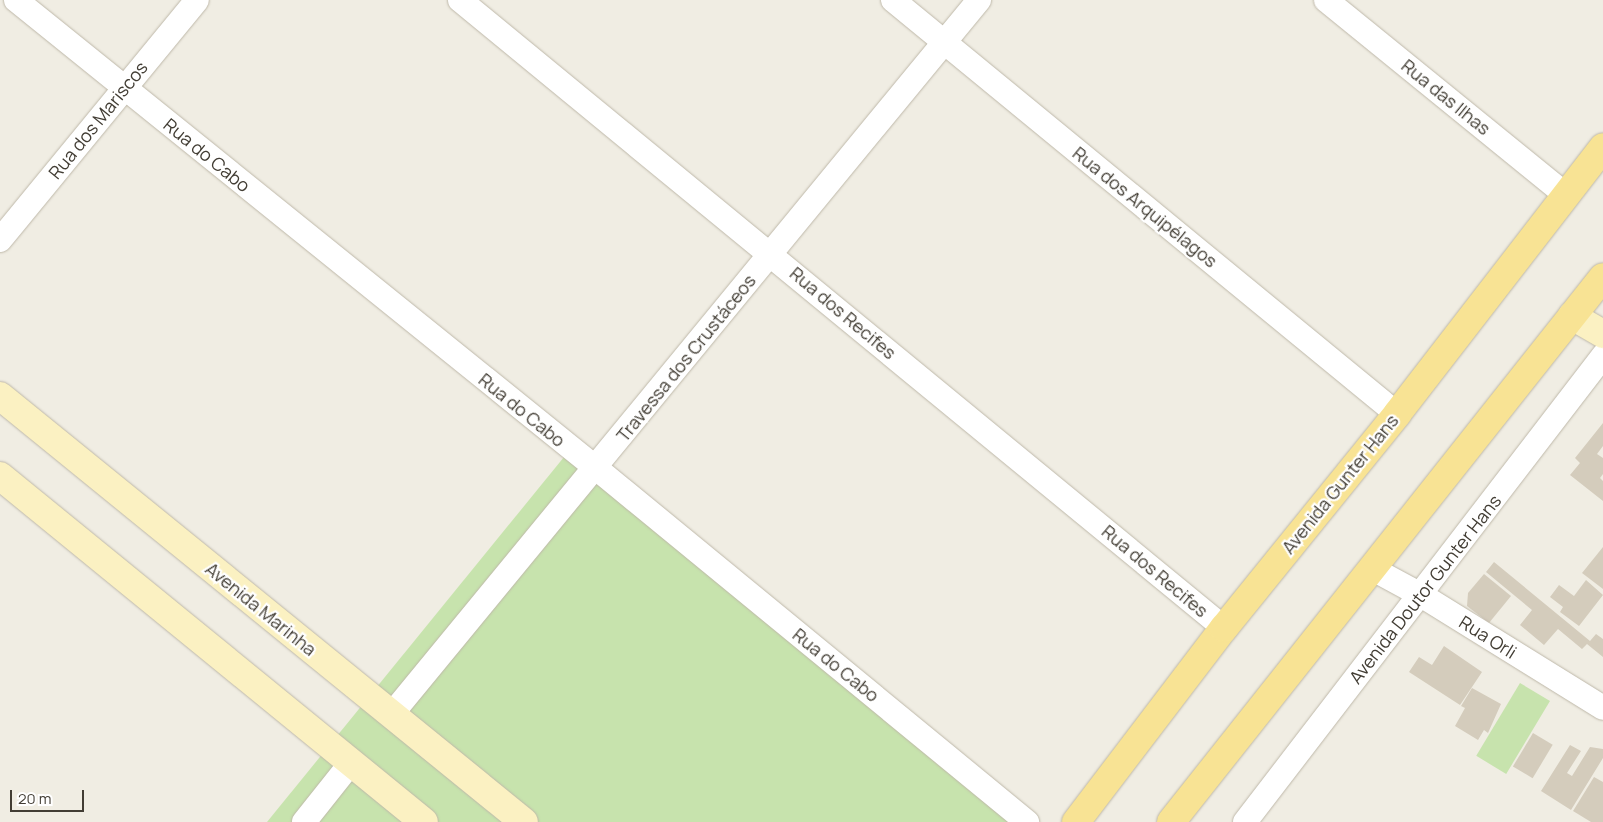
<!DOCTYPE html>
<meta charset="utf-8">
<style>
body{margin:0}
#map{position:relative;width:1603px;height:822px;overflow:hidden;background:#f0ede3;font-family:Manrope,sans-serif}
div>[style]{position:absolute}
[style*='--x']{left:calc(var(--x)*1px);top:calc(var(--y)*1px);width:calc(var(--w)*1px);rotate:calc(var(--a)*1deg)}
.green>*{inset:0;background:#c7e3ad;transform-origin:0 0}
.building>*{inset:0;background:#d4ccbc;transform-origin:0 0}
.roads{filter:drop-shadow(0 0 1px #beb8a9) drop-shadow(0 0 1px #beb8a9)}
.street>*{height:24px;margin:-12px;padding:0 12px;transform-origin:12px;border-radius:12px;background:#fff}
.secondary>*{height:28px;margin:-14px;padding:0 14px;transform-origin:14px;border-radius:14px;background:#fbf1c2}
.primary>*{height:28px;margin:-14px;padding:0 14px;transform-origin:14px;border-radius:14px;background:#f8e394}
span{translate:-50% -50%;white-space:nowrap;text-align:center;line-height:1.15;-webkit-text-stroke:4.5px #fff;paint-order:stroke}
.street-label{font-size:18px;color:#423d34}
.scale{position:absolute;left:10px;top:790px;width:74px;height:22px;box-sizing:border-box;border:2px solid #423d34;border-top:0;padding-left:6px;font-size:15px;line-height:18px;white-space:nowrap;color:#423d34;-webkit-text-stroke:4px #fff;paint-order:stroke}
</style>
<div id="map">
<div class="green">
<i style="clip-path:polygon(564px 457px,1011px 822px,267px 822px)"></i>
<i style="left:1520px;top:683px;width:35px;height:85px;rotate:31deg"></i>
</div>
<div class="building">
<i style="clip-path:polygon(1603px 423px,1603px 446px,1597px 454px,1603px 458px,1603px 474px,1600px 478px,1603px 481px,1603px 501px,1570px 475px,1580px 463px,1575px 458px)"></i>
<i style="clip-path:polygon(1603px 547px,1603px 589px,1582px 573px)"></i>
<i style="clip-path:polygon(1494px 562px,1590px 641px,1596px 634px,1603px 639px,1603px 657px,1587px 644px,1582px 649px,1558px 629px,1544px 645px,1520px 625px,1532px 610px,1486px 572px)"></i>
<i style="clip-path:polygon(1484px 574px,1511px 596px,1489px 623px,1467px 606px,1468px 593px)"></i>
<i style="clip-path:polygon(1586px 580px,1603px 595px,1579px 626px,1560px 612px,1563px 607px,1550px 597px,1559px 585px,1574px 596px)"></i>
<i style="clip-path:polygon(1444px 646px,1482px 672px,1460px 705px,1409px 672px,1419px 657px,1432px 665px)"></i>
<i style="clip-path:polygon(1472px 688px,1501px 704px,1488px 733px,1484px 730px,1478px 740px,1455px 726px,1465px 708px,1461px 706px)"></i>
<i style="left:1533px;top:733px;width:23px;height:39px;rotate:31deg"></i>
<i style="clip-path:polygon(1570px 745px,1581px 751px,1567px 773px,1572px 776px,1590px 747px,1603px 749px,1603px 758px,1571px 810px,1541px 791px)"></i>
<i style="clip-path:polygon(1594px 777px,1603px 782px,1603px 822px,1591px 822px,1573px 811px)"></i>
</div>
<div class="roads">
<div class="street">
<i style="--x:16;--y:0;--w:745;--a:38.9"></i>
<i style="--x:596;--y:468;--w:558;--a:39.4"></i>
<i style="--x:460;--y:0;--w:989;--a:39.42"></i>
<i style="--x:893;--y:0;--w:652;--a:39.4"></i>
<i style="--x:1326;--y:0;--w:308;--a:39.1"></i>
<i style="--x:0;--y:240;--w:310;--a:-50.6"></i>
<i style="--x:1371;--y:568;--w:57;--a:28.4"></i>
<i style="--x:1421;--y:595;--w:214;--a:31.8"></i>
<i style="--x:391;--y:715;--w:926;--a:-50.57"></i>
<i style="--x:304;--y:822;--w:75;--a:-51.5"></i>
<i style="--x:1245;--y:822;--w:588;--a:-52.47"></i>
</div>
<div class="secondary">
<i style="--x:1572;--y:316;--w:36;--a:30"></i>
<i style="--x:0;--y:396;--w:675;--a:39.11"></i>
<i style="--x:0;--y:476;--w:547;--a:39.22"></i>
</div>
<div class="primary">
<i style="--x:1076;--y:822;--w:244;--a:-52.7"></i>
<i style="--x:1224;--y:628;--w:275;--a:-51"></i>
<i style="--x:1397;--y:414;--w:337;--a:-52.3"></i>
<i style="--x:1171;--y:822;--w:695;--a:-51.6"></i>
</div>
</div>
<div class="street-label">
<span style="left:1446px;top:97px;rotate:39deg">Rua das Ilhas</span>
<span style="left:98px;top:120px;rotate:-51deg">Rua dos Mariscos</span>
<span style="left:207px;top:155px;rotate:39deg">Rua do Cabo</span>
<span style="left:1145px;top:207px;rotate:39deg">Rua dos Arquipélagos</span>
<span style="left:843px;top:313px;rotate:40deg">Rua dos Recifes</span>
<span style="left:686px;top:358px;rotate:-51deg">Travessa dos Crustáceos</span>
<span style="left:522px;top:410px;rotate:39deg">Rua do Cabo</span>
<span style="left:1340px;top:484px;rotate:-51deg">Avenida Gunter Hans</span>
<span style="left:1155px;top:571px;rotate:40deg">Rua dos Recifes</span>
<span style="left:1425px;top:589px;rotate:-52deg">Avenida Doutor Gunter Hans</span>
<span style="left:261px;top:609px;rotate:39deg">Avenida Marinha</span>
<span style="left:1488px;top:637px;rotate:32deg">Rua Orli</span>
<span style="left:836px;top:665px;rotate:39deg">Rua do Cabo</span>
</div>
<div class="scale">20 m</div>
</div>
